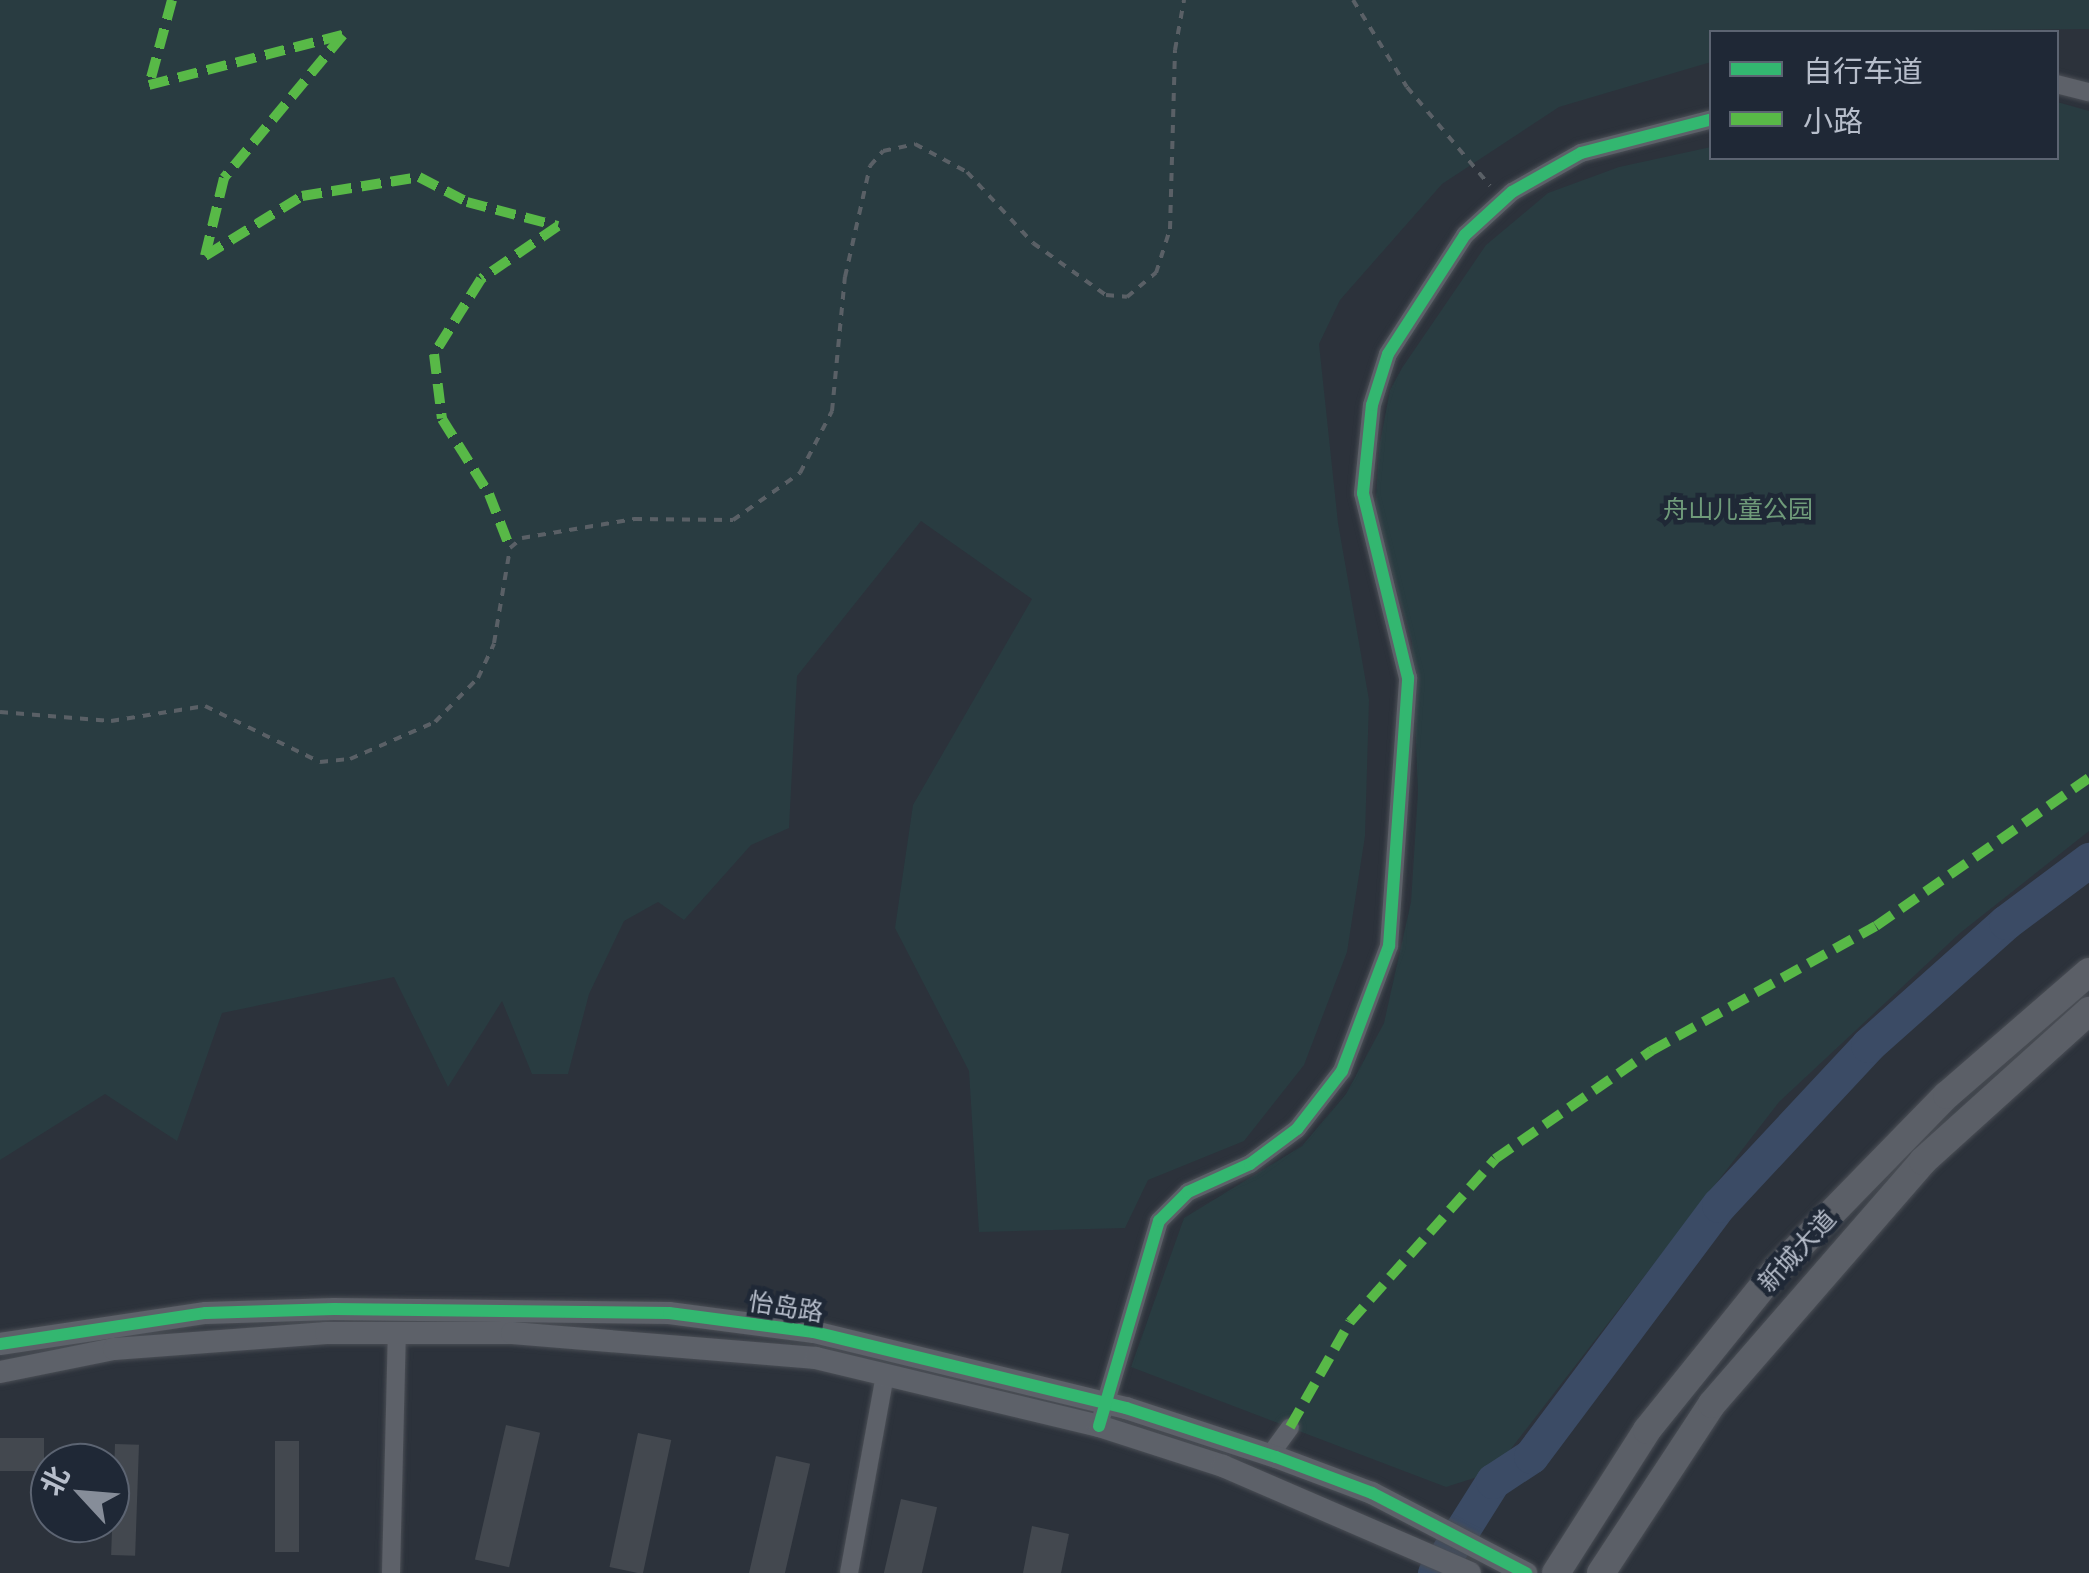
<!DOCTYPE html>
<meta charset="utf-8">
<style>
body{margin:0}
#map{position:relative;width:2089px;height:1573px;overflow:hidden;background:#2c323b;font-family:"PT Sans","Noto Sans SC",sans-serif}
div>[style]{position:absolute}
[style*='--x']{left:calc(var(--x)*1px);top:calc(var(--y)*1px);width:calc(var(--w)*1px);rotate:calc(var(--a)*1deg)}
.green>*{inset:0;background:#293c41}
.river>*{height:35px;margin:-17.5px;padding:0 17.5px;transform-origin:17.5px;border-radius:17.5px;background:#3b4b65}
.building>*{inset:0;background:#43484f;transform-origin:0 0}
.path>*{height:4px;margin-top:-2px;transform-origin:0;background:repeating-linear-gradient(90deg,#5a6066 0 8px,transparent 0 16px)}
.roads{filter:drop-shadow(0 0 2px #4a4e55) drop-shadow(0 0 2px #4a4e55)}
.minor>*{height:18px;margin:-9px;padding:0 9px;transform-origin:9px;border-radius:9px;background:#5d6169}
.tertiary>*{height:22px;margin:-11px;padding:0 11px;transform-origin:11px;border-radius:11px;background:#5d6169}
.secondary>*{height:28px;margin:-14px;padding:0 14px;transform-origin:14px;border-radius:14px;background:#5b5f67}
.quiet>*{height:10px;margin-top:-5px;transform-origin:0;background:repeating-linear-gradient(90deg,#58b947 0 20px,transparent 0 30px)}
.cycleway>*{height:12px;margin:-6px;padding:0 6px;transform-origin:6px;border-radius:6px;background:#33b770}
span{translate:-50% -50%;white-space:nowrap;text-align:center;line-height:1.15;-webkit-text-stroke:9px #1f2836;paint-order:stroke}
.park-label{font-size:25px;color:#6f9b7a}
.street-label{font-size:25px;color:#b7becb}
.legend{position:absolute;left:1709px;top:30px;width:350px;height:130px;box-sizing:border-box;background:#1f2836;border:2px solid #5c6472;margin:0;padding:12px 18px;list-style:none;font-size:30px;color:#b7becb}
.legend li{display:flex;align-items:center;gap:20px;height:50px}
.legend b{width:50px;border:2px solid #5c6472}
.north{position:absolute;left:30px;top:1443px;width:100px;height:100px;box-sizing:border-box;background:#1f2836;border:2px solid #5c6472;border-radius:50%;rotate:296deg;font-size:28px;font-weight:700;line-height:40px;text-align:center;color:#b7becb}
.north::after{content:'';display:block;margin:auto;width:35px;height:45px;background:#868d99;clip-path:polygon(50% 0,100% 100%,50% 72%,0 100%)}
</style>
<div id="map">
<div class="green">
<i style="clip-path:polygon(0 0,2089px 0,2089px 29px,1712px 32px,1711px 62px,1559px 107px,1442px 184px,1340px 300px,1319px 344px,1338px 523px,1369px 700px,1365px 836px,1347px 952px,1304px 1065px,1244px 1141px,1148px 1180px,1125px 1228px,979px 1232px,969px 1071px,895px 928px,913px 805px,1032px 599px,921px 521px,797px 676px,789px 828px,751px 845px,684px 920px,658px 902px,624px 921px,589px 994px,568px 1074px,532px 1074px,502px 1001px,448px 1087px,394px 977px,222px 1013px,177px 1141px,105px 1094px,0 1160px)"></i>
<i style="clip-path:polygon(2057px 102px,2089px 111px,2089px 831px,1960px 933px,1779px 1102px,1493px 1472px,1446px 1487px,1131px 1367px,1184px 1218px,1302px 1146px,1346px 1094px,1384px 1023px,1411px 902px,1418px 793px,1412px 642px,1375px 515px,1379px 448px,1390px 390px,1402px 368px,1486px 245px,1548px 193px,1619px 167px,1711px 147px,1712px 158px,2056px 158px)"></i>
</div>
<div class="river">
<i style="--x:1435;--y:1573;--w:109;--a:-57.8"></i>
<i style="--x:1493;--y:1481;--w:45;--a:-33.3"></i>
<i style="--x:1531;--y:1456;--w:314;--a:-53.2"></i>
<i style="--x:1719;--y:1205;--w:219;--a:-47"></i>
<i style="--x:1868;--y:1045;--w:185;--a:-41.7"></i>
<i style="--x:2006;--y:922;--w:104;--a:-36.8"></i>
</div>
<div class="building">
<i style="left:506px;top:1425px;width:35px;height:138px;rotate:13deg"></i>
<i style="left:638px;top:1433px;width:34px;height:137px;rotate:12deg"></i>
<i style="left:0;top:1438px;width:44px;height:33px"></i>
<i style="left:275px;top:1441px;width:24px;height:111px"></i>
<i style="left:115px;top:1444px;width:24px;height:111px;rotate:2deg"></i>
<i style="left:776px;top:1456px;width:35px;height:120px;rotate:13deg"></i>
<i style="left:901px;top:1499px;width:37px;height:76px;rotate:13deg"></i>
<i style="clip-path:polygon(1032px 1526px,1069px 1534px,1061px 1573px,1023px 1573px)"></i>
</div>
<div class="path">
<i style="--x:1353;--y:0;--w:102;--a:58.2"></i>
<i style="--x:1407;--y:87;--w:129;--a:50"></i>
<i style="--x:0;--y:712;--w:111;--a:4.6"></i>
<i style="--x:111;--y:721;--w:95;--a:-9.1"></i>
<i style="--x:205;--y:706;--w:128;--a:26"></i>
<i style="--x:320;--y:762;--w:30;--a:-6"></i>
<i style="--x:350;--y:759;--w:93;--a:-23.5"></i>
<i style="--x:435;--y:722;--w:62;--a:-45.7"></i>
<i style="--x:478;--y:678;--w:38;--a:-65"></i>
<i style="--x:494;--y:643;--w:96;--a:-80.4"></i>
<i style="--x:510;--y:548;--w:16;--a:-40"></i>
<i style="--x:522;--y:538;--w:114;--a:-9.6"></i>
<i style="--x:634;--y:519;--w:99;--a:0.6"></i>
<i style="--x:733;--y:520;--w:82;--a:-35"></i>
<i style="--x:800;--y:473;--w:70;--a:-62.7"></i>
<i style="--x:832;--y:411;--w:135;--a:-84.5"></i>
<i style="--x:845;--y:277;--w:114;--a:-77.3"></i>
<i style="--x:870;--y:166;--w:20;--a:-49"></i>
<i style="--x:883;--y:151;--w:33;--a:-12"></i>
<i style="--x:915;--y:144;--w:59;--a:28.3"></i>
<i style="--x:967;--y:172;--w:97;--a:47.1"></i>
<i style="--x:1033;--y:243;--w:90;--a:35.5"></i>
<i style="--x:1106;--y:295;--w:21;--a:5"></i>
<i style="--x:1127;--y:297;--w:38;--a:-40"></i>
<i style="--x:1156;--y:273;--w:46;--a:-72.3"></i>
<i style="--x:1170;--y:229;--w:179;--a:-88.4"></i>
<i style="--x:1175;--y:50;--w:51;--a:-79.8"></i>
</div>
<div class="roads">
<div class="minor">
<i style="--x:2056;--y:84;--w:34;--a:14"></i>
<i style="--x:1102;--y:1415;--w:202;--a:-73.6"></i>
<i style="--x:1159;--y:1221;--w:41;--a:-45"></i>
<i style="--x:1188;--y:1192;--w:68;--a:-24.3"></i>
<i style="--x:1250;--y:1164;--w:59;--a:-36.7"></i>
<i style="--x:1297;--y:1129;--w:73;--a:-52.2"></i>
<i style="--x:1342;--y:1071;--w:134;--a:-69.4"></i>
<i style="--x:1389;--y:946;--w:269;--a:-85.9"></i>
<i style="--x:1408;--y:678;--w:190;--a:-103.7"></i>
<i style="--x:1363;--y:493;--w:88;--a:-84.2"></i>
<i style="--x:1372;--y:405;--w:53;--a:-72.6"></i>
<i style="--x:1388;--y:354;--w:142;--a:-57.1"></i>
<i style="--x:1465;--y:235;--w:64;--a:-42.5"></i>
<i style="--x:1512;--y:192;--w:79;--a:-29.5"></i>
<i style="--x:1581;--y:153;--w:135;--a:-14.5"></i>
<i style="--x:1270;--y:1455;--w:34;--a:-54"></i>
<i style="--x:391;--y:1573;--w:240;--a:-88.6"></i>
<i style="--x:849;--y:1573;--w:202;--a:-79.7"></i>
</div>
<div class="tertiary">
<i style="--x:0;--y:1344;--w:208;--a:-8.6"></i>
<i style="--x:206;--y:1313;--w:128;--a:-1.8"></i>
<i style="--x:334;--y:1309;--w:335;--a:0.7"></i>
<i style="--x:669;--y:1313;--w:146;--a:7.5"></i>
<i style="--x:814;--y:1332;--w:321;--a:13.7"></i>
<i style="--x:1126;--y:1408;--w:158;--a:18.1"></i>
<i style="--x:1276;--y:1457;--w:103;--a:20.6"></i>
<i style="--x:1372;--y:1493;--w:174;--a:27.5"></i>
<i style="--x:0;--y:1372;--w:116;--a:-11.4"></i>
<i style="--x:114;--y:1349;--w:213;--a:-4.3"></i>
<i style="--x:326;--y:1333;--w:186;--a:0"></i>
<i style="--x:512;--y:1333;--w:305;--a:4.7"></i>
<i style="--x:816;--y:1358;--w:291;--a:13.5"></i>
<i style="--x:1099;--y:1426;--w:130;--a:17.9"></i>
<i style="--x:1223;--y:1466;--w:269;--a:23.4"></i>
</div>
<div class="secondary">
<i style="--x:1556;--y:1573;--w:169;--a:-57.5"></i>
<i style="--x:1647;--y:1430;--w:207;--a:-51.1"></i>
<i style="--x:1777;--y:1269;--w:243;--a:-45.7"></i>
<i style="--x:1947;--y:1095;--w:188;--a:-40.9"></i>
<i style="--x:1601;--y:1573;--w:202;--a:-56.7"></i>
<i style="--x:1712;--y:1404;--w:322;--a:-49"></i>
<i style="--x:1923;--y:1161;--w:224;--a:-42.1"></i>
</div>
</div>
<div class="quiet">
<i style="--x:172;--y:0;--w:88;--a:105.1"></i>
<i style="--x:149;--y:85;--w:200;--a:-14.5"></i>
<i style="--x:343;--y:35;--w:186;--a:129.8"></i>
<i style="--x:224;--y:178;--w:80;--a:103.7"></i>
<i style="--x:205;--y:256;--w:114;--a:-31.7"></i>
<i style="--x:302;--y:196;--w:119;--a:-9.2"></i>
<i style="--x:419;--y:177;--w:54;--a:27.5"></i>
<i style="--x:467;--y:202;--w:94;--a:14.8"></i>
<i style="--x:558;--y:226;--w:93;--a:145.5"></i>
<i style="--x:481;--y:279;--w:89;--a:122.1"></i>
<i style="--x:434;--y:354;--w:65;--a:83"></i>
<i style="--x:442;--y:419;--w:89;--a:57.9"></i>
<i style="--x:489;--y:494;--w:58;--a:68.7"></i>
<i style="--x:1290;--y:1427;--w:121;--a:-60.3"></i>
<i style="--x:1350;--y:1322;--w:218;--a:-48.3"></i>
<i style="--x:1495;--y:1159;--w:190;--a:-34.7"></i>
<i style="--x:1651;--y:1051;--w:257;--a:-29.1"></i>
<i style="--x:1876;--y:926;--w:259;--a:-34.8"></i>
</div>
<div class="cycleway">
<i style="--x:0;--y:1344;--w:208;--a:-8.6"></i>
<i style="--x:206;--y:1313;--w:128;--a:-1.8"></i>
<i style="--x:334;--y:1309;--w:335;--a:0.7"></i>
<i style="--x:669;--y:1313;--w:146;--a:7.5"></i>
<i style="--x:814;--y:1332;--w:321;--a:13.7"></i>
<i style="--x:1126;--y:1408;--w:158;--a:18.1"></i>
<i style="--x:1276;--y:1457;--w:103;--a:20.6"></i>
<i style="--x:1372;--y:1493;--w:174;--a:27.5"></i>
<i style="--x:1099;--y:1426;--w:214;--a:-73.7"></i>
<i style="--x:1159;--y:1221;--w:41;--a:-45"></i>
<i style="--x:1188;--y:1192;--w:68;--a:-24.3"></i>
<i style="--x:1250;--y:1164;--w:59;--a:-36.7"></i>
<i style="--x:1297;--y:1129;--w:73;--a:-52.2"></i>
<i style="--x:1342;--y:1071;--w:134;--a:-69.4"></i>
<i style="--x:1389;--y:946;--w:269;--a:-85.9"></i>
<i style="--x:1408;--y:678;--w:190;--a:-103.7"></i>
<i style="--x:1363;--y:493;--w:88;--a:-84.2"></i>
<i style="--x:1372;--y:405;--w:53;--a:-72.6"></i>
<i style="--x:1388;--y:354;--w:142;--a:-57.1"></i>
<i style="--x:1465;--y:235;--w:64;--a:-42.5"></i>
<i style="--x:1512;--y:192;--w:79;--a:-29.5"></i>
<i style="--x:1581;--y:153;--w:135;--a:-14.5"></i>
</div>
<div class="park-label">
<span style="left:1738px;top:509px">舟山儿童公园</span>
</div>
<div class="street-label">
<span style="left:1797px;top:1251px;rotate:-47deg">新城大道</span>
<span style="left:786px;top:1307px;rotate:9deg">怡岛路</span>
</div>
<ul class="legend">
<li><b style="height:12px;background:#33b770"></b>自行车道</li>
<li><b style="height:12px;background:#58b947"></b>小路</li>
</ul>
<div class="north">北</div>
</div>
